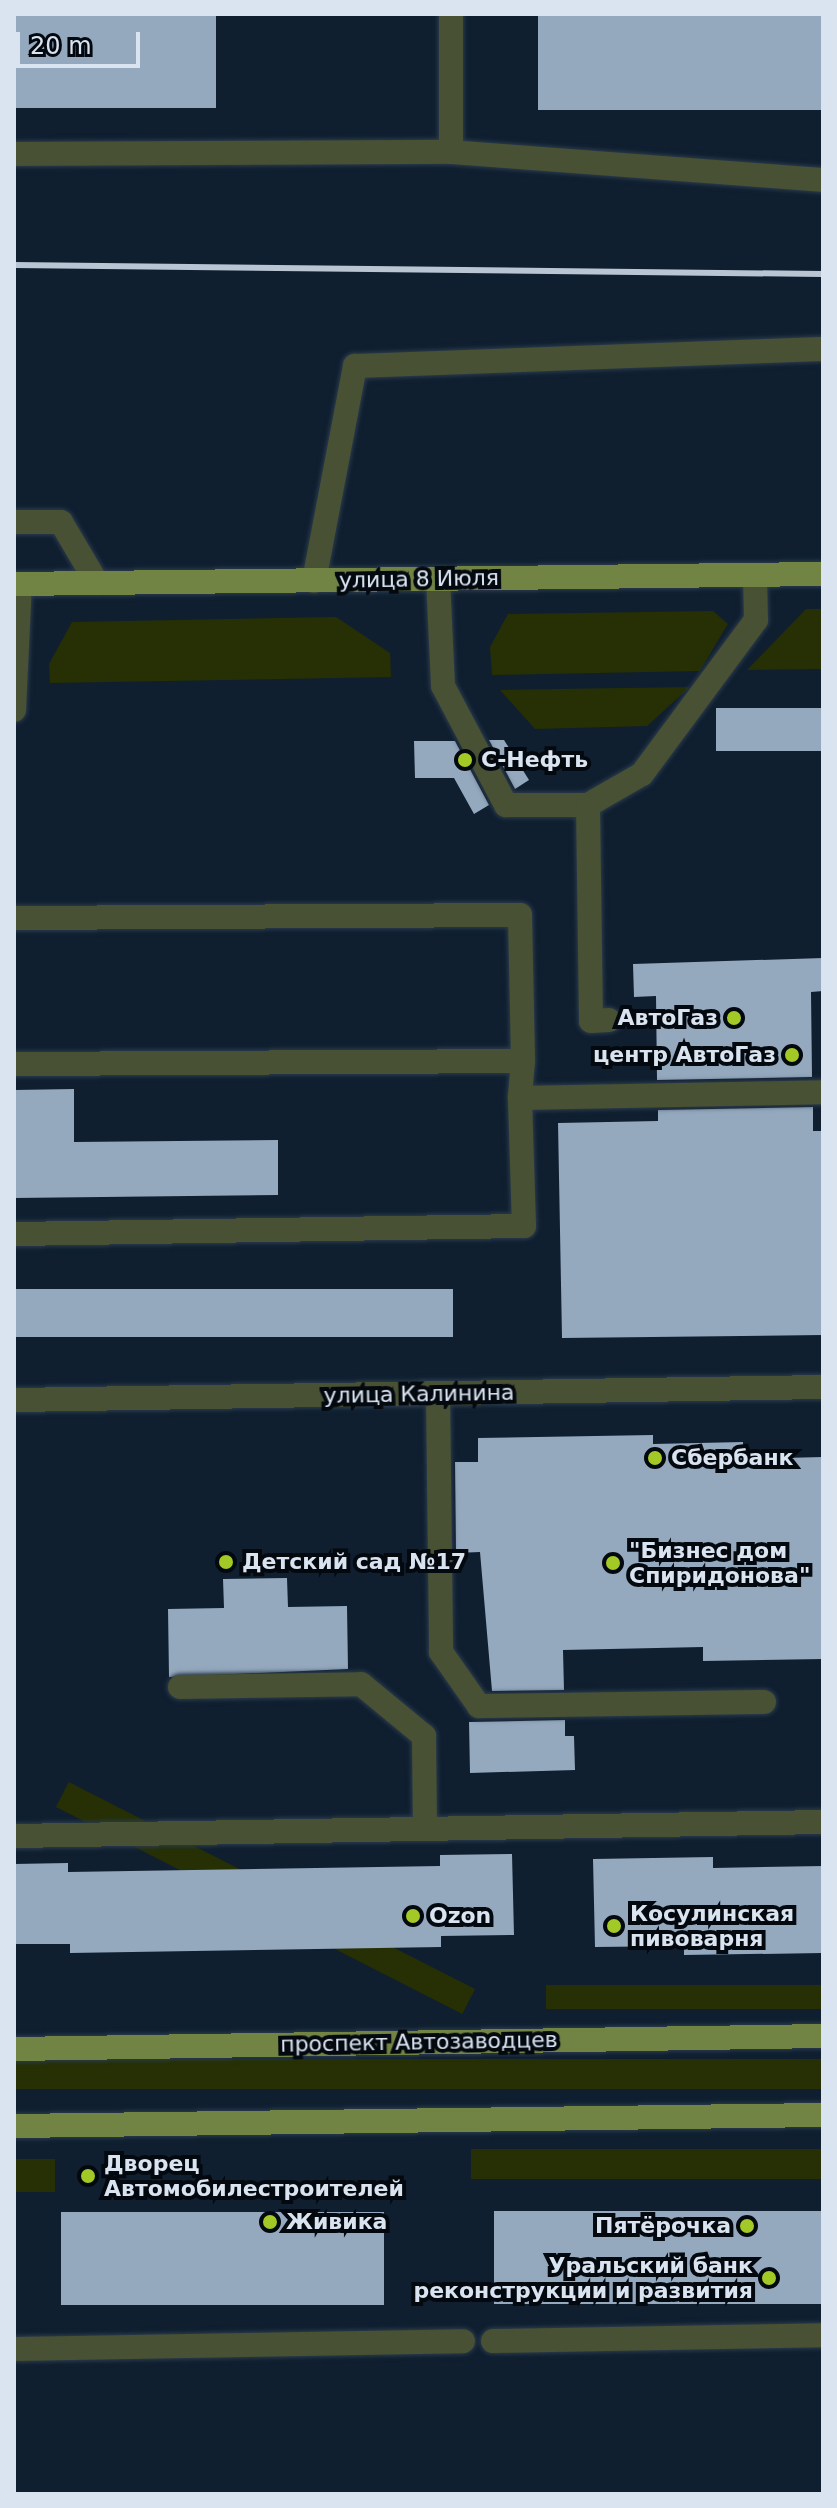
<!DOCTYPE html>
<meta charset="utf-8">
<style>
body{margin:0}
#map{position:relative;width:837px;height:2508px;overflow:hidden;background:#0f1f30;font-family:"DejaVu Sans",sans-serif}
div>[style]{position:absolute}
[style*='--x']{left:calc(var(--x)*1px);top:calc(var(--y)*1px);width:calc(var(--w)*1px);rotate:calc(var(--a)*1deg)}
.green>*{inset:0;background:#263004;transform-origin:0 0}
.building>*{inset:0;background:#94a8be;transform-origin:0 0}
.roads{filter:drop-shadow(0 0 2px #2b3b4b) drop-shadow(0 0 2px #2b3b4b)}
.service>*{height:24px;margin:-12px;padding:0 12px;transform-origin:12px;border-radius:12px;background:#485133}
.minor>*{height:24px;margin:-12px;padding:0 12px;transform-origin:12px;border-radius:12px;background:#485133}
.primary>*{height:24px;margin:-12px;padding:0 12px;transform-origin:12px;border-radius:12px;background:#718443}
.rail>*{height:6px;margin:-3px;padding:0 3px;transform-origin:3px;border-radius:3px;background:#b9c5d2}
.dots>*{width:22px;height:22px;translate:-50% -50%;box-sizing:border-box;border:4px solid #040910;border-radius:50%}
span{translate:-50% -50%;white-space:nowrap;text-align:center;line-height:1.15;-webkit-text-stroke:8px #040910;paint-order:stroke}
.street-label{font-size:22px;color:#d9e4f0}
.poi-label{font-size:22px;color:#d9e4f0;font-weight:700}
.left{translate:0 -50%;text-align:left}
.right{translate:-100% -50%;text-align:right}
.frame{position:absolute;inset:0;border:16px solid #d9e4f0;pointer-events:none}
.scale{position:absolute;left:16px;top:32px;width:124px;height:36px;box-sizing:border-box;border:4px solid #d9e4f0;border-top:0;padding-left:10px;font-size:24px;line-height:28px;white-space:nowrap;color:#d9e4f0;-webkit-text-stroke:6px #040910;paint-order:stroke}
</style>
<div id="map">
<div class="green">
<i style="clip-path:polygon(806px 609px,823px 609px,823px 669px,747px 670px)"></i>
<i style="clip-path:polygon(713px 611px,728px 624px,700px 671px,492px 675px,490px 647px,508px 614px)"></i>
<i style="clip-path:polygon(336px 617px,390px 653px,391px 677px,50px 683px,49px 664px,72px 622px)"></i>
<i style="clip-path:polygon(690px 687px,647px 726px,535px 729px,500px 690px)"></i>
<i style="left:823px;top:1985px;width:24px;height:277px;rotate:90deg"></i>
<i style="left:475px;top:1989px;width:28px;height:456px;rotate:117deg"></i>
<i style="left:823px;top:2059px;width:30px;height:809px;rotate:90deg"></i>
<i style="left:823px;top:2149px;width:30px;height:352px;rotate:90deg"></i>
<i style="left:14px;top:2159px;width:41px;height:33px"></i>
</div>
<div class="building">
<i style="left:14px;top:14px;width:202px;height:94px"></i>
<i style="left:538px;top:14px;width:285px;height:96px"></i>
<i style="left:823px;top:708px;width:43px;height:107px;rotate:90deg"></i>
<i style="clip-path:polygon(489px 740px,504px 740px,529px 780px,515px 789px)"></i>
<i style="clip-path:polygon(414px 741px,455px 741px,489px 805px,474px 814px,454px 778px,415px 778px)"></i>
<i style="clip-path:polygon(823px 958px,823px 991px,811px 992px,812px 1077px,657px 1080px,656px 996px,634px 997px,633px 964px)"></i>
<i style="clip-path:polygon(74px 1089px,74px 1142px,278px 1140px,278px 1195px,14px 1198px,14px 1090px)"></i>
<i style="clip-path:polygon(813px 1107px,813px 1131px,823px 1131px,823px 1335px,562px 1338px,558px 1123px,658px 1121px,658px 1110px)"></i>
<i style="left:453px;top:1289px;width:48px;height:439px;rotate:90deg"></i>
<i style="clip-path:polygon(653px 1435px,653px 1444px,743px 1442px,743px 1459px,823px 1457px,823px 1659px,703px 1661px,703px 1647px,563px 1650px,564px 1690px,492px 1691px,480px 1552px,456px 1553px,455px 1462px,478px 1462px,478px 1438px)"></i>
<i style="clip-path:polygon(287px 1578px,288px 1607px,347px 1606px,348px 1669px,169px 1677px,168px 1609px,224px 1608px,223px 1579px)"></i>
<i style="clip-path:polygon(565px 1720px,565px 1736px,574px 1736px,575px 1770px,470px 1773px,469px 1722px)"></i>
<i style="clip-path:polygon(512px 1854px,514px 1935px,441px 1936px,441px 1947px,70px 1953px,70px 1944px,14px 1944px,14px 1864px,68px 1863px,68px 1872px,440px 1866px,440px 1855px)"></i>
<i style="clip-path:polygon(713px 1857px,713px 1868px,823px 1866px,823px 1953px,684px 1955px,684px 1946px,595px 1947px,593px 1859px)"></i>
<i style="left:823px;top:2211px;width:93px;height:329px;rotate:90deg"></i>
<i style="left:384px;top:2212px;width:93px;height:323px;rotate:90deg"></i>
</div>
<div class="roads">
<div class="service">
<i style="--x:451;--y:152;--w:373;--a:4.3"></i>
<i style="--x:14;--y:154;--w:437;--a:-0.3"></i>
<i style="--x:451;--y:152;--w:138;--a:-90"></i>
<i style="--x:14;--y:522;--w:47;--a:0"></i>
<i style="--x:61;--y:522;--w:71;--a:59.5"></i>
<i style="--x:438;--y:579;--w:107;--a:87.3"></i>
<i style="--x:443;--y:686;--w:135;--a:62.1"></i>
<i style="--x:506;--y:805;--w:82;--a:0"></i>
<i style="--x:588;--y:805;--w:62;--a:-29.9"></i>
<i style="--x:642;--y:774;--w:192;--a:-53.5"></i>
<i style="--x:756;--y:620;--w:45;--a:-91.3"></i>
<i style="--x:314;--y:581;--w:219;--a:-79.2"></i>
<i style="--x:355;--y:366;--w:468;--a:-2.1"></i>
<i style="--x:14;--y:710;--w:126;--a:-87.3"></i>
<i style="--x:588;--y:805;--w:216;--a:89.2"></i>
<i style="--x:591;--y:1021;--w:18;--a:-3"></i>
<i style="--x:14;--y:918;--w:506;--a:-0.34"></i>
<i style="--x:520;--y:915;--w:146;--a:88.8"></i>
<i style="--x:523;--y:1061;--w:509;--a:179.66"></i>
<i style="--x:523;--y:1061;--w:37;--a:95"></i>
<i style="--x:520;--y:1098;--w:303;--a:-1.1"></i>
<i style="--x:14;--y:1234;--w:510;--a:-0.9"></i>
<i style="--x:524;--y:1226;--w:128;--a:-91.8"></i>
<i style="--x:438;--y:1394;--w:258;--a:89.3"></i>
<i style="--x:441;--y:1652;--w:66;--a:54.9"></i>
<i style="--x:479;--y:1706;--w:285;--a:-0.8"></i>
<i style="--x:180;--y:1687;--w:181;--a:-0.9"></i>
<i style="--x:361;--y:1684;--w:82;--a:39.5"></i>
<i style="--x:424;--y:1736;--w:93;--a:89.4"></i>
<i style="--x:14;--y:1836;--w:809;--a:-0.99"></i>
<i style="--x:493;--y:2341;--w:330;--a:-1"></i>
<i style="--x:14;--y:2349;--w:449;--a:-1"></i>
</div>
<div class="minor">
<i style="--x:14;--y:1400;--w:809;--a:-0.92"></i>
</div>
<div class="primary">
<i style="--x:14;--y:584;--w:809;--a:-0.71"></i>
<i style="--x:14;--y:2049;--w:809;--a:-0.92"></i>
<i style="--x:14;--y:2126;--w:809;--a:-0.78"></i>
</div>
</div>
<div class="rail">
<i style="--x:14;--y:265;--w:809;--a:0.64"></i>
</div>
<div class="dots">
<i style="left:465px;top:760px;background:#a3c926"></i>
<i style="left:734px;top:1018px;background:#a3c926"></i>
<i style="left:792px;top:1055px;background:#a3c926"></i>
<i style="left:655px;top:1458px;background:#a3c926"></i>
<i style="left:226px;top:1562px;background:#a3c926"></i>
<i style="left:613px;top:1563px;background:#a3c926"></i>
<i style="left:413px;top:1916px;background:#a3c926"></i>
<i style="left:614px;top:1926px;background:#a3c926"></i>
<i style="left:88px;top:2176px;background:#a3c926"></i>
<i style="left:270px;top:2222px;background:#a3c926"></i>
<i style="left:747px;top:2226px;background:#a3c926"></i>
<i style="left:769px;top:2278px;background:#a3c926"></i>
</div>
<div class="street-label">
<span style="left:419px;top:579px;rotate:-1deg">улица 8 Июля</span>
<span style="left:419px;top:1394px;rotate:-1deg">улица Калинина</span>
<span style="left:419px;top:2042px;rotate:-1deg">проспект Автозаводцев</span>
</div>
<div class="poi-label">
<span class="left" style="left:481px;top:760px">С-Нефть</span>
<span class="right" style="left:718px;top:1018px">АвтоГаз</span>
<span class="right" style="left:776px;top:1055px">центр АвтоГаз</span>
<span class="left" style="left:671px;top:1458px">Сбербанк</span>
<span class="left" style="left:629px;top:1563px">"Бизнес дом<br>Спиридонова"</span>
<span class="left" style="left:242px;top:1562px">Детский сад №17</span>
<span class="left" style="left:630px;top:1926px">Косулинская<br>пивоварня</span>
<span class="left" style="left:429px;top:1916px">Ozon</span>
<span class="left" style="left:104px;top:2176px">Дворец<br>Автомобилестроителей</span>
<span class="left" style="left:286px;top:2222px">Живика</span>
<span class="right" style="left:731px;top:2226px">Пятёрочка</span>
<span class="right" style="left:753px;top:2278px">Уральский банк<br>реконструкции и развития</span>
</div>
<div class="frame"></div>
<div class="scale">20 m</div>
</div>
